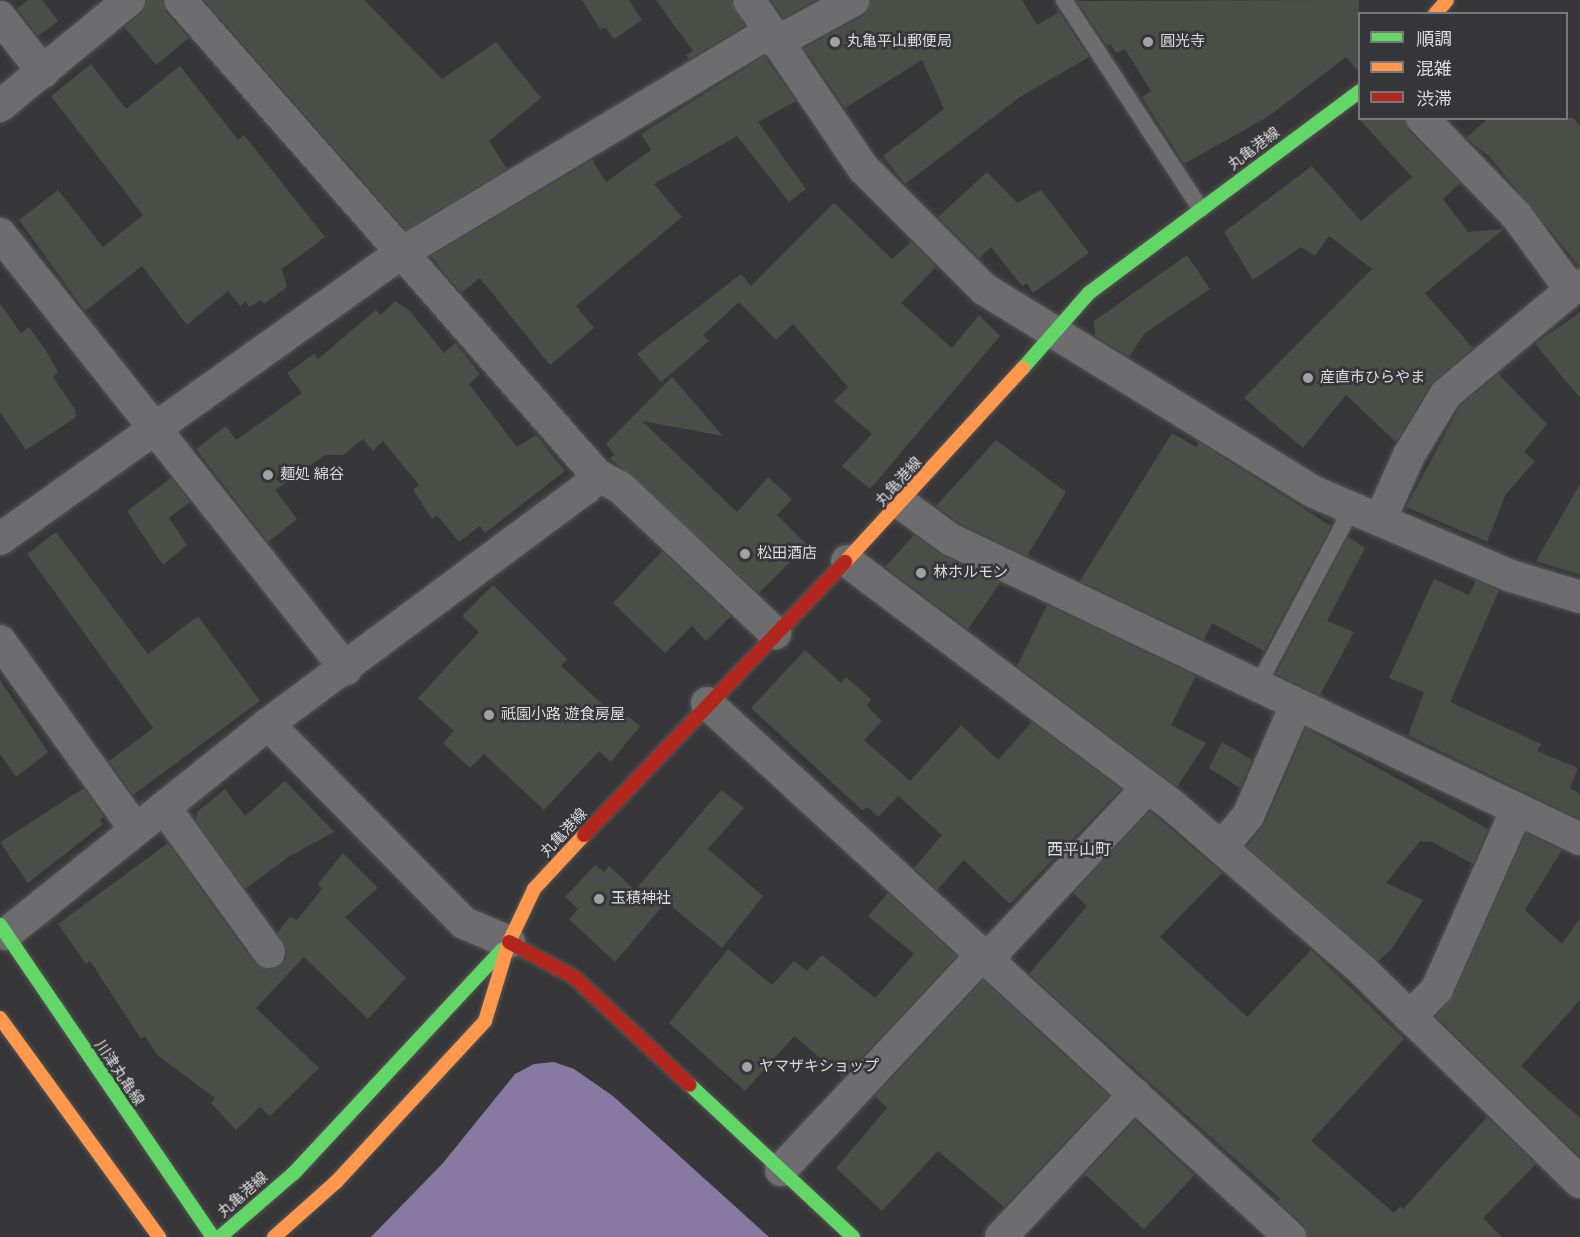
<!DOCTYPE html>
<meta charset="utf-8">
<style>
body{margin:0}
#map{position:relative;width:1580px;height:1237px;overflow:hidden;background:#373638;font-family:Figtree,"Noto Sans JP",sans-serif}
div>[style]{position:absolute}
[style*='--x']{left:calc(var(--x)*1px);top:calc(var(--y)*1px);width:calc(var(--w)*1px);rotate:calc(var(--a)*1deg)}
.water>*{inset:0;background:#8978a2}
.building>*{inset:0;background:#4b4e46;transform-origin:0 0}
.roads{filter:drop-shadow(0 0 2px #545455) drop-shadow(0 0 2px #545455)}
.lane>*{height:16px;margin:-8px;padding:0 8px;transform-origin:8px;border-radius:8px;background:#6d6c6e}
.street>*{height:32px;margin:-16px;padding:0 16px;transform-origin:16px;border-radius:16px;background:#6d6c6e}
.fast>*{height:14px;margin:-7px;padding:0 7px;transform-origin:7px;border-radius:7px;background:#63d668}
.slow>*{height:14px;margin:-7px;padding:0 7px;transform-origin:7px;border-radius:7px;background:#ff974d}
.jam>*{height:14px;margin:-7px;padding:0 7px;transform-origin:7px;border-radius:7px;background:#b3261e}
.dots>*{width:16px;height:16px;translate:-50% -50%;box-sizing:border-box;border:3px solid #363539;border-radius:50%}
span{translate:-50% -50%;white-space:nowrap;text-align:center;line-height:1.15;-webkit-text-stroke:5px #363539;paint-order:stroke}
.poi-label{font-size:15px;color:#dcdbdd}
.left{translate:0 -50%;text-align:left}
.street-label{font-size:15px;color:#dcdbdd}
.neighbourhood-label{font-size:16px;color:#dcdbdd}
.legend{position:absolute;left:1358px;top:12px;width:210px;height:108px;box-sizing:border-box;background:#363539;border:2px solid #78777b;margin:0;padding:8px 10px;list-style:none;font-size:18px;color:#dcdbdd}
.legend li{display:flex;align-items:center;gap:12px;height:30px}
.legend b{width:30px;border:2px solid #78777b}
</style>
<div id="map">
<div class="water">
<i style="clip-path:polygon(554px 1062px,574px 1069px,613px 1096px,769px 1237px,371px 1237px,443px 1163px,515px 1074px,534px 1064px)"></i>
</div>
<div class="building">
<i style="clip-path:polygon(28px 0,42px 0,58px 21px,38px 36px,17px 9px)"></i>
<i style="clip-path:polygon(147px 0,162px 0,166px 12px,189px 38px,156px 65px,124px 27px,141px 13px)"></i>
<i style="clip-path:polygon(204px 0,364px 0,442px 79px,496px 42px,541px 98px,489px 141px,507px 169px,406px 230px)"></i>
<i style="clip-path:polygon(582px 0,629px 0,642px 20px,614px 39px,606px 28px,600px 29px)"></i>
<i style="clip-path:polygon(656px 0,731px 0,745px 26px,689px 59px,686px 55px,693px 51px)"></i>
<i style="clip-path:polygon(771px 0,816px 0,783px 18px)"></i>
<i style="clip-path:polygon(872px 0,1022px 0,1037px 25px,1059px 12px,1089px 57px,1020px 97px,905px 184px,883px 156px,944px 109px,922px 60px,845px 108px,804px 48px,863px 16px)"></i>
<i style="clip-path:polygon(1359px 0,1359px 72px,1346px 57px,1269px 116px,1184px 164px,1142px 97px,1151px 91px,1125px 49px,1116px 53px,1110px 44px,1107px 46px,1077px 1px)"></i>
<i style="clip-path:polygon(764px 56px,796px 101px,758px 122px,806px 189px,789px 202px,737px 136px,654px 184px,682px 217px,576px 306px,594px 328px,550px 365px,480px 278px,461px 293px,431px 256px,592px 160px,606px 182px,651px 150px,641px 134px)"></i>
<i style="clip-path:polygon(91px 64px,126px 109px,180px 66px,238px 140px,244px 135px,325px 237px,282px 269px,287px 287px,264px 304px,261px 300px,249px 307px,246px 301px,240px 306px,228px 291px,187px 325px,142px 266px,85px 311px,19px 220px,58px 190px,103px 247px,143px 215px,51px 96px)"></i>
<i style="clip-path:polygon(1358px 118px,1405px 118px,1409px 131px,1460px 183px,1443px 199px,1468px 232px,1504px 229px,1425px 293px,1473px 348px,1431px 384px,1396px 442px,1346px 395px,1303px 448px,1244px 398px,1372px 269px,1329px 236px,1315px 256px,1301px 247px,1253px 280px,1224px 232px,1312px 166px,1361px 221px,1412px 177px)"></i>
<i style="clip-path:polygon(1488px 118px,1573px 118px,1580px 126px,1580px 267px,1489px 156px,1466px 138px)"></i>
<i style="clip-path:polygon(987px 172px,1017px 203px,1041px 190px,1089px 253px,1033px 293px,1027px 283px,1022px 286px,991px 247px,979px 258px,938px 217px)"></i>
<i style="clip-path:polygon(834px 203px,892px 259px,911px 242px,936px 267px,901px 303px,952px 348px,979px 315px,1000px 336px,870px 489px,842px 466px,872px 434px,834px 401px,848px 387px,793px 324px,776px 340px,739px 302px,703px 335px,709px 341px,661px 382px,637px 354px,741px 274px,751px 286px)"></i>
<i style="clip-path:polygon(1187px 255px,1210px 289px,1145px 333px,1129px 357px,1095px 336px,1094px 321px)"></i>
<i style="clip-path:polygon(395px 301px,409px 310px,444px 353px,455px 343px,480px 374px,469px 384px,517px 447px,536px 435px,565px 471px,485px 533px,480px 526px,459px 542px,437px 515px,432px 519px,413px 490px,419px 485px,383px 441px,373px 451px,363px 439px,343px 455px,325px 455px,275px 490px,297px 519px,268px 542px,196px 449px,226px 426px,236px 440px,302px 393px,287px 373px,314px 354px,318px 359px,376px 310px,381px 315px)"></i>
<i style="clip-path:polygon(0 304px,21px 333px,29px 327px,46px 351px,58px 372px,53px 377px,76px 411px,75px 418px,26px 450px,0 412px)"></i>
<i style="clip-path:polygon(1580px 312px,1580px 398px,1535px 344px)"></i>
<i style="clip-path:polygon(1498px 374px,1547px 424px,1524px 452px,1535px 461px,1506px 494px,1487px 542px,1406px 507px,1460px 406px)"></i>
<i style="clip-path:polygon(672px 377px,723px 436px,642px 421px,737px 512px,768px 477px,792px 499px,777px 515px,807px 545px,759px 593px,610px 458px,614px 455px,606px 444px)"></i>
<i style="clip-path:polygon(1172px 433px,1196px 447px,1199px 442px,1331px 526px,1264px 651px,1212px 623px,1204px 640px,1080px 581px)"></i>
<i style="clip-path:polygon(996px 440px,1066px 492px,1027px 556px,959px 523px,936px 506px)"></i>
<i style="clip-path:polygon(171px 478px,190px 502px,169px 518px,187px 545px,163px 565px,127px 511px)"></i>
<i style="clip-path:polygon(1580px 484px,1580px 575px,1536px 561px)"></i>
<i style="clip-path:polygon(56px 532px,148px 654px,198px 616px,260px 701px,133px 795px,109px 761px,153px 728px,27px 554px)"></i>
<i style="clip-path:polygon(914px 535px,942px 555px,1000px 583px,968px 629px,885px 567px)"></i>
<i style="clip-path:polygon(1348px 537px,1365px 548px,1327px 621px,1354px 632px,1320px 695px,1276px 674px)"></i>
<i style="clip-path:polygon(662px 551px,731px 616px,706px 641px,692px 626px,665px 653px,613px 603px)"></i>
<i style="clip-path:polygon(1434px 579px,1469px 595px,1476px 580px,1499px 590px,1450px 702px,1541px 744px,1537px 751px,1578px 768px,1570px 788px,1580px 794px,1580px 819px,1408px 735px,1424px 692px,1389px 678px)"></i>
<i style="clip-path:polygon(493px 585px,567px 659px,561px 666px,611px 712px,616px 707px,640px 726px,611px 762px,599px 751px,544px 810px,484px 754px,470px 768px,443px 743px,454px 731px,418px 698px,479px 632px,462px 616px)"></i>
<i style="clip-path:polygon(1047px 605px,1196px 676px,1171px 725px,1206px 743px,1177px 787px,1017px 666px)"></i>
<i style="clip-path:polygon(805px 650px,841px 683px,846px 677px,871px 699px,867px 706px,882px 721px,864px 740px,910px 781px,961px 725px,998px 760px,1032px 722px,1121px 789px,1010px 904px,964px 860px,937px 890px,914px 868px,942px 835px,898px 796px,878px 817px,868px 807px,862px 810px,751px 708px)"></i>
<i style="clip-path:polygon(0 680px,48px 752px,16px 777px,0 754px)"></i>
<i style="clip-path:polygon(1306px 728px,1488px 829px,1473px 864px,1432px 842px,1420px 841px,1386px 883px,1423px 900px,1391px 950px,1378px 961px,1247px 847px,1265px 823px)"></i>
<i style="clip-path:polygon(1222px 742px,1252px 760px,1240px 788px,1209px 768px)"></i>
<i style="clip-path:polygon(285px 781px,334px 832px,290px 856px,245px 889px,196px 821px,197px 812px,225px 789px,245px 816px)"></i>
<i style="clip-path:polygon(84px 788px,104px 817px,100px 820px,103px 824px,28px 883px,0 842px)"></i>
<i style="clip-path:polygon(721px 790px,744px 808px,708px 849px,763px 896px,722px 948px,666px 902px,615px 962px,569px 919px,578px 909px,565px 897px,595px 865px,604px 872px,609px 866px,635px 890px)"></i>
<i style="clip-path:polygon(1150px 811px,1222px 873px,1160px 937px,1247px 1017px,1311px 950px,1404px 1039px,1311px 1141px,1394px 1213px,1400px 1206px,1403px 1209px,1487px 1117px,1536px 1164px,1483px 1218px,1502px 1237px,1307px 1237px,1303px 1224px,1278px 1202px,1280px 1199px,1029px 974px,1087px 906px,1073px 893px)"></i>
<i style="clip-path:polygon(1526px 833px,1562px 850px,1525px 910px,1562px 944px,1580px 918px,1580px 1000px,1521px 1066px,1580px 1118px,1580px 1157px,1436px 1016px,1453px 996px)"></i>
<i style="clip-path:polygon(168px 843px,254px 963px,270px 970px,286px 959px,287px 950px,277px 933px,290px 917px,297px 920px,322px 889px,318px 884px,343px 853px,378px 888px,345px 917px,406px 978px,368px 1019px,304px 957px,256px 1008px,319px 1068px,270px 1116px,260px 1107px,236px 1130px,211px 1103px,215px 1098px,157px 1055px,145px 1036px,141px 1039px,90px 961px,86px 964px,58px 924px)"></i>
<i style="clip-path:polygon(888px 893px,957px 956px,843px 1077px,794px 1036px,745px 1091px,669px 1023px,728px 949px,772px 985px,794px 961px,807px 971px,822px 955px,875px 998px,914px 954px,868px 916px)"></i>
<i style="clip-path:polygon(983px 980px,1109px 1096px,1004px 1207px,938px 1151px,882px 1211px,836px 1168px,887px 1108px,875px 1096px)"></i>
<i style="left:1135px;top:1120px;width:81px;height:74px;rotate:43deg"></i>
</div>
<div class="roads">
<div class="lane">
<i style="--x:1064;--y:0;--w:250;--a:56.8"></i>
<i style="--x:1257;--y:687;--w:203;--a:-62"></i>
</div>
<div class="street">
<i style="--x:180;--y:0;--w:632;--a:48.72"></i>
<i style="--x:597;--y:475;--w:27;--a:28"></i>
<i style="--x:621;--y:488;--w:212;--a:43.3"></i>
<i style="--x:749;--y:0;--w:204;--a:55.8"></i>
<i style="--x:864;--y:169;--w:170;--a:45"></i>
<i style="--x:984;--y:289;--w:387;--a:31.6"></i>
<i style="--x:1314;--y:492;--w:214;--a:23.1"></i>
<i style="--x:1511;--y:576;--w:72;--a:16.9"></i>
<i style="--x:0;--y:17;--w:70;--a:52"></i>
<i style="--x:0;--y:106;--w:167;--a:-39.4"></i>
<i style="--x:1422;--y:118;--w:135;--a:45.9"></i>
<i style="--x:1516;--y:215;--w:93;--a:53.7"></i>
<i style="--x:1571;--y:290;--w:10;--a:-29"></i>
<i style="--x:0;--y:234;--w:556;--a:51.5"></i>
<i style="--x:902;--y:504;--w:59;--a:36.1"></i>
<i style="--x:950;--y:539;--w:698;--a:25.46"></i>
<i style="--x:1380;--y:520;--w:71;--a:-66"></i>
<i style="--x:1409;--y:455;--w:71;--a:-58.8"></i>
<i style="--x:1446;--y:394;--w:163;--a:-39.8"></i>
<i style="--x:0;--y:539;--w:491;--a:-35.5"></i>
<i style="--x:400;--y:254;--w:421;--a:-31"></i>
<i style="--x:761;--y:37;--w:18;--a:13"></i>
<i style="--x:779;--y:41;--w:85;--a:-28.7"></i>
<i style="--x:847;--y:561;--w:408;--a:36.9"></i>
<i style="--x:1173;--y:806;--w:250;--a:40.9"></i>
<i style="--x:1362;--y:970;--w:304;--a:44.2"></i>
<i style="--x:0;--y:641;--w:233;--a:54.3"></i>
<i style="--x:707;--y:703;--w:791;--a:42.49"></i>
<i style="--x:268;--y:724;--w:279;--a:45.4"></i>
<i style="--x:464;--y:923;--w:49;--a:22.9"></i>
<i style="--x:164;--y:807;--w:179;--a:54.1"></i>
<i style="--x:1221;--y:848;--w:42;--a:-49.8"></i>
<i style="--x:1248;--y:816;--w:121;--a:-66.6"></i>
<i style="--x:6;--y:934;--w:336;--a:-38.7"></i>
<i style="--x:268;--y:724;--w:395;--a:-36.6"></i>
<i style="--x:585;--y:489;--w:18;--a:-49"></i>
<i style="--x:988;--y:958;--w:231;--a:-46.9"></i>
<i style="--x:1410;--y:1017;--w:39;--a:-46"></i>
<i style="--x:1437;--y:989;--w:197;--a:-66"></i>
<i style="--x:781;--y:1170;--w:296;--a:-46.9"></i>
<i style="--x:1001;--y:1237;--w:196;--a:-46.9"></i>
</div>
<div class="fast">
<i style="--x:1023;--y:368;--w:100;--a:-48.7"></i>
<i style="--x:1089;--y:293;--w:338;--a:-36.7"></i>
<i style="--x:0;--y:925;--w:378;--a:55.7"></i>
<i style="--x:690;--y:1085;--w:223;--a:43"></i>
<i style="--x:220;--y:1237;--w:98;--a:-40.9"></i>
<i style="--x:294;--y:1173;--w:305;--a:-47"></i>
</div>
<div class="slow">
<i style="--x:1435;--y:14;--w:18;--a:-49"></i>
<i style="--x:845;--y:562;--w:263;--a:-47.5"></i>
<i style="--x:0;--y:1018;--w:271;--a:54"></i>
<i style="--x:274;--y:1237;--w:83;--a:-41.6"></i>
<i style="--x:336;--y:1182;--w:219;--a:-47.2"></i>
<i style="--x:485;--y:1021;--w:83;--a:-73.1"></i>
<i style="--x:509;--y:942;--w:59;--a:-64.7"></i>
<i style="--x:534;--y:889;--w:74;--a:-47.2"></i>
</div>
<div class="jam">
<i style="--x:584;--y:835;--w:378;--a:-46.3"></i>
<i style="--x:509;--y:942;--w:74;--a:28.3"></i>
<i style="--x:574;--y:977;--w:158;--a:43"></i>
</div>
</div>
<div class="dots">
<i style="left:835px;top:42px;background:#a2a1a3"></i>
<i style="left:1148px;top:42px;background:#a2a1a3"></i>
<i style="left:1308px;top:378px;background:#a2a1a3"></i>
<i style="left:268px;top:475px;background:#a2a1a3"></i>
<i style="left:745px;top:554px;background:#a2a1a3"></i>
<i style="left:921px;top:573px;background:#a2a1a3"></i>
<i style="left:489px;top:715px;background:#a2a1a3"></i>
<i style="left:599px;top:899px;background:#a2a1a3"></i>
<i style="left:747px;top:1067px;background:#a2a1a3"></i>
</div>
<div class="poi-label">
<span class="left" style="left:847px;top:42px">丸亀平山郵便局</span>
<span class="left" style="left:1160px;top:42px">圓光寺</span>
<span class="left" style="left:1320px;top:378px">産直市ひらやま</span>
<span class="left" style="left:280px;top:475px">麺処 綿谷</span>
<span class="left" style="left:757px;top:554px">松田酒店</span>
<span class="left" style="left:933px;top:573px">林ホルモン</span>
<span class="left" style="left:501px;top:715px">祇園小路 遊食房屋</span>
<span class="left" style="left:611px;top:899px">玉積神社</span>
<span class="left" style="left:759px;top:1067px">ヤマザキショップ</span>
</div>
<div class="street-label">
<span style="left:1254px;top:149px;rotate:-37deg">丸亀港線</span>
<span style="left:899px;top:482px;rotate:-48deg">丸亀港線</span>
<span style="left:564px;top:833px;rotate:-47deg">丸亀港線</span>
<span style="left:119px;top:1073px;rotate:56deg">川津丸亀線</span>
<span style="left:243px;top:1195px;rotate:-41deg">丸亀港線</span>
</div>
<div class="neighbourhood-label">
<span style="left:1079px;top:850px">西平山町</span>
</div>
<ul class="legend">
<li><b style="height:8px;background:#63d668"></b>順調</li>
<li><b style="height:8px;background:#ff974d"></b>混雑</li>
<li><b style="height:8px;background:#b3261e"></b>渋滞</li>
</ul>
</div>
